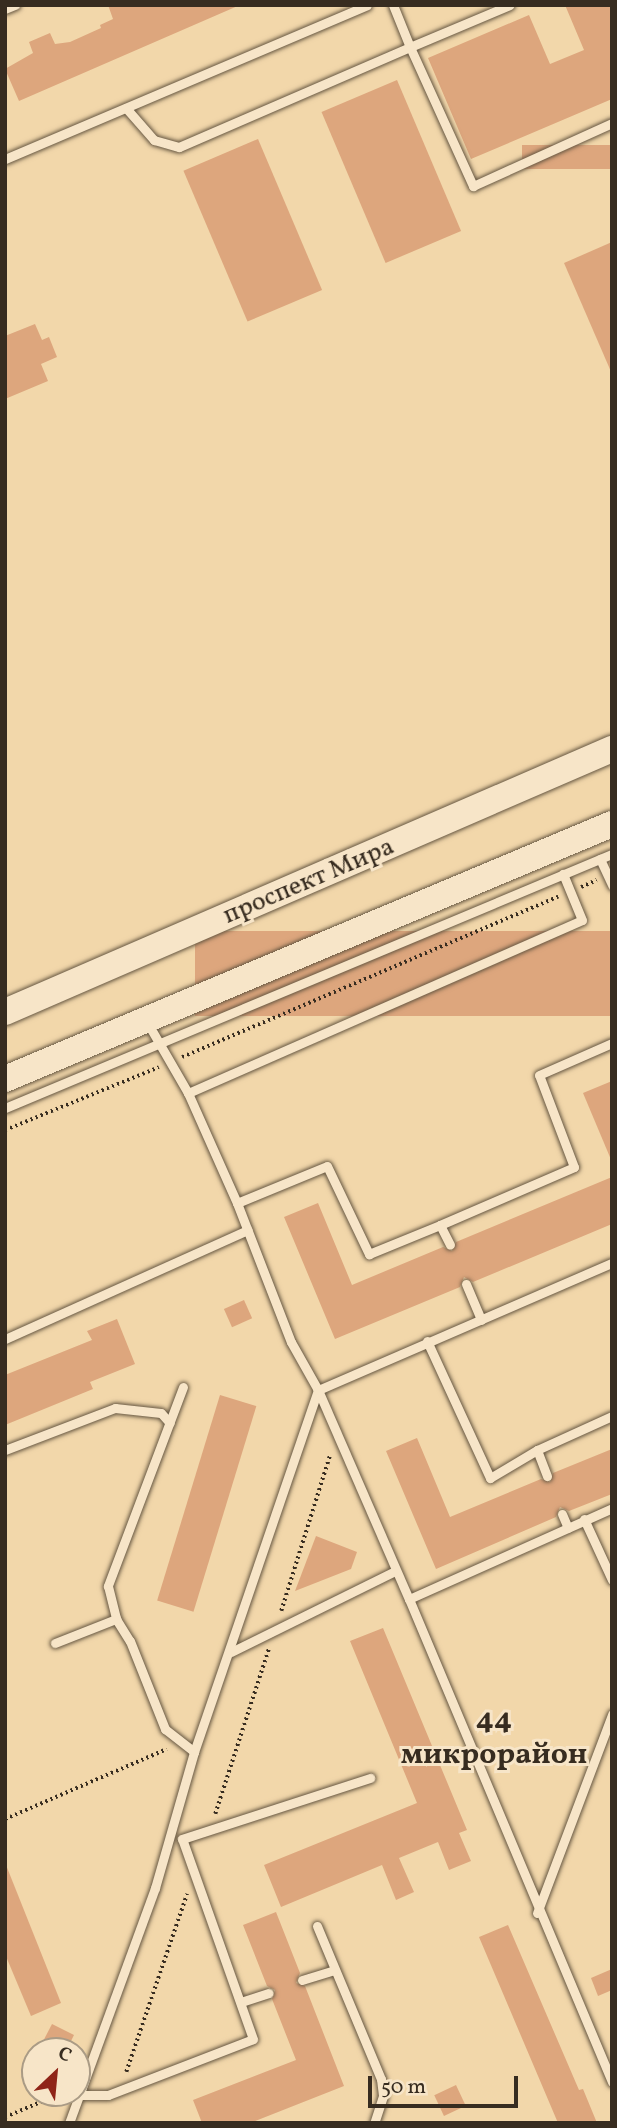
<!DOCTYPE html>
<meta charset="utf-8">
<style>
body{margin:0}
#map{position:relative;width:617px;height:2128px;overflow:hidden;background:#f2d7aa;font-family:Vollkorn,serif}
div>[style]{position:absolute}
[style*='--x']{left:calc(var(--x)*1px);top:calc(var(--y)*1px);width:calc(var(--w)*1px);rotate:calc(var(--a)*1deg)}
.building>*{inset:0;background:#dda67d;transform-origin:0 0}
.path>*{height:3.5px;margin-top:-1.75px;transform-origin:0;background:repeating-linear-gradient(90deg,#372c20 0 2px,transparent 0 5.5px)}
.roads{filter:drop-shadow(0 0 2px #665742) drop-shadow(0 0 2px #665742)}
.lane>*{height:9px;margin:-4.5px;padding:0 4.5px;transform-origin:4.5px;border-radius:4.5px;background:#f7e5c8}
.secondary>*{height:26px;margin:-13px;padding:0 13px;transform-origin:13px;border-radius:13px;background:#f7e5c8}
span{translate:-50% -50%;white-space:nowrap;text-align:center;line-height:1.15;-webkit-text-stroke:6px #f7e5c8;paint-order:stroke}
.street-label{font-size:26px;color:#372c20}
.quarter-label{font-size:30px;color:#372c20;font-weight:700}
.frame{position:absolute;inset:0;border:7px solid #372c20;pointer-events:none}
.north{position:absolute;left:21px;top:2037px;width:70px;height:70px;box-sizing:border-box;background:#f7e5c8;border:2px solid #aa9b85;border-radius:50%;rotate:26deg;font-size:19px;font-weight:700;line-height:28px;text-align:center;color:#372c20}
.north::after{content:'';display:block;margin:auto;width:24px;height:32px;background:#8f2418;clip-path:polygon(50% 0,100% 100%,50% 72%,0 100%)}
.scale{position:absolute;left:368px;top:2076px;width:150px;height:32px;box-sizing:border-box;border:4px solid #372c20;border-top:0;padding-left:9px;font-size:21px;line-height:24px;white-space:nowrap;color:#372c20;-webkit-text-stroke:5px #f7e5c8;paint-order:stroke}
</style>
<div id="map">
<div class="building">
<i style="clip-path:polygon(108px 5px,240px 5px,19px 101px,5px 69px,33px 53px,29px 42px,50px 33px,55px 44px,70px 42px,101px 28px,100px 25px,113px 19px)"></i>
<i style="clip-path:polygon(565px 5px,612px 5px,612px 99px,471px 159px,428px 58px,529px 15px,550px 64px,584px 50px)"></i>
<i style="left:397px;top:80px;width:164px;height:82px;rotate:67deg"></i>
<i style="left:258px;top:139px;width:164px;height:81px;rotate:67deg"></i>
<i style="left:612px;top:145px;width:24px;height:90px;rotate:90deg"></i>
<i style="clip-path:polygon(612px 242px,612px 374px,564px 263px)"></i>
<i style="clip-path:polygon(35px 324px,42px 340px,49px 337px,57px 357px,41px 364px,48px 381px,5px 399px,5px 336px)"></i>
<i style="left:612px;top:931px;width:85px;height:417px;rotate:90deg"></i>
<i style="clip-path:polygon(612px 1081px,612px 1162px,583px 1093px)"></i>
<i style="clip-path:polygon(612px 1177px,612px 1224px,473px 1282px,464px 1277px,460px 1287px,335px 1339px,284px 1217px,318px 1203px,352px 1285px,443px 1247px,452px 1251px,456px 1242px)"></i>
<i style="left:244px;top:1300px;width:20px;height:22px;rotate:66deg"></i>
<i style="clip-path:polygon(117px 1319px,135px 1364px,90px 1382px,93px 1389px,5px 1425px,5px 1375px,92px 1340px,87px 1331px)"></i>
<i style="left:220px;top:1395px;width:38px;height:215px;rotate:17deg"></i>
<i style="clip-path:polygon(417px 1438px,450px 1517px,541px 1479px,550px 1482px,553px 1473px,612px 1449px,612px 1494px,569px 1511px,560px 1507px,556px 1517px,436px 1569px,386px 1451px)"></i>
<i style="clip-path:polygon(316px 1536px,357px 1552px,351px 1569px,295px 1591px)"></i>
<i style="clip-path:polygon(383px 1628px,467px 1830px,459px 1833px,471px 1861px,449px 1870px,438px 1842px,399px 1858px,414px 1892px,396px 1900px,382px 1865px,281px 1907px,264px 1865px,417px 1803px,350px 1641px)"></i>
<i style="clip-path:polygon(6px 1865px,61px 2003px,31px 2016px,5px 1954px)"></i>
<i style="clip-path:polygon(276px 1912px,300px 1973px,296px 1983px,305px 1986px,344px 2086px,250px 2123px,202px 2123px,193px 2100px,296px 2060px,272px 1999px,275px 1990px,267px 1986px,243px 1925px)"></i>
<i style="clip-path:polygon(508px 1925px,579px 2090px,583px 2089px,597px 2123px,558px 2123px,479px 1937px)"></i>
<i style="clip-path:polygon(612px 1969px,612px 1990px,598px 1996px,591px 1978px)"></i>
<i style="clip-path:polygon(52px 2024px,74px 2035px,66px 2051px,38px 2051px)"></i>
<i style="left:456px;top:2085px;width:23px;height:24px;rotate:65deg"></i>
</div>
<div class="path">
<i style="--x:581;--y:887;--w:17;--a:-24"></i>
<i style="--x:182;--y:1057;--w:409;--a:-23.1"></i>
<i style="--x:5;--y:1130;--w:166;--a:-22.2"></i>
<i style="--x:281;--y:1611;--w:164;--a:-72.6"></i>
<i style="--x:215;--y:1814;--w:175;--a:-72"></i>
<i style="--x:5;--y:1819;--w:176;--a:-23.4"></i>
<i style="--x:126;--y:2072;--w:188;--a:-71.1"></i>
<i style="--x:5;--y:2117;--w:62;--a:-22.8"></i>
</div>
<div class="roads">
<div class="lane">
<i style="--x:393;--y:5;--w:45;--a:68"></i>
<i style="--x:410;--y:47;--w:108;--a:-22.8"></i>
<i style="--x:5;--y:9;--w:11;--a:-22"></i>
<i style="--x:126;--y:108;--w:43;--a:48.8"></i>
<i style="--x:154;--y:140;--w:26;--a:16"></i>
<i style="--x:179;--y:147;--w:252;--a:-23.4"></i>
<i style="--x:410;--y:47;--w:153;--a:65.6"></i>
<i style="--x:473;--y:186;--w:153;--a:-24.4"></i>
<i style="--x:5;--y:159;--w:393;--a:-23"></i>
<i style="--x:600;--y:859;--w:29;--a:65"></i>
<i style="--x:147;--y:1022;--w:82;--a:60"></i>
<i style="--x:188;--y:1093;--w:120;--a:66"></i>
<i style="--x:237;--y:1203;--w:149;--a:68.8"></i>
<i style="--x:291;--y:1342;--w:55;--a:60.6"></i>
<i style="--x:318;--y:1390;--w:228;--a:66.5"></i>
<i style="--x:409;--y:1599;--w:524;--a:67.2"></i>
<i style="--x:188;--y:1093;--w:430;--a:-23.7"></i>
<i style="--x:582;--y:920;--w:50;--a:-112.4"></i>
<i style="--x:5;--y:1108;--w:658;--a:-22.71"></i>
<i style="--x:237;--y:1203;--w:97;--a:-22.3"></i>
<i style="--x:327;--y:1166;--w:98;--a:64.5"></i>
<i style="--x:369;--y:1254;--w:77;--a:-22.2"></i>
<i style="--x:440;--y:1225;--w:146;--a:-23.4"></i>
<i style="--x:574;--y:1167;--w:98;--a:-110.8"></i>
<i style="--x:539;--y:1075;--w:80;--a:-23.7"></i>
<i style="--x:440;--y:1225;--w:22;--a:63"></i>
<i style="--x:466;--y:1284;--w:39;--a:67"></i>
<i style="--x:5;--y:1339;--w:266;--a:-24.2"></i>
<i style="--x:427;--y:1341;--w:151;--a:65.3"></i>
<i style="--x:490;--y:1478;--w:55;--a:-30.8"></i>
<i style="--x:537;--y:1450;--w:82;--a:-24.4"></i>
<i style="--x:183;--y:1387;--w:213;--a:110.7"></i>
<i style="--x:108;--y:1586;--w:34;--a:76"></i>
<i style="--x:116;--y:1619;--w:26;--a:58"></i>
<i style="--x:130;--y:1641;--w:95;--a:68.3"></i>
<i style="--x:165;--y:1729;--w:37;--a:38"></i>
<i style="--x:5;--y:1450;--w:118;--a:-20.9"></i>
<i style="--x:115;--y:1408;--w:46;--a:6.2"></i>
<i style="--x:161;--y:1413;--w:13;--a:48"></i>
<i style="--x:537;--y:1450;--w:28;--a:69"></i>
<i style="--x:562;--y:1514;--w:15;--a:67"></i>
<i style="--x:584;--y:1519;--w:67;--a:65.3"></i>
<i style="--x:409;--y:1599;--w:222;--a:-24.1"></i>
<i style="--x:55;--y:1643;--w:66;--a:-21.5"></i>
<i style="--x:231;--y:1652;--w:183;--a:-26.3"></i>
<i style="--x:537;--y:1913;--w:213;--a:-69.3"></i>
<i style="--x:317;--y:1926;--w:166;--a:67.3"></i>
<i style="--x:381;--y:2079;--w:17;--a:83"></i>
<i style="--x:383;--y:2096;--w:28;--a:108"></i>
<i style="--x:302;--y:1980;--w:34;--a:-17"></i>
<i style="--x:241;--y:2002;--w:29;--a:-18"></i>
<i style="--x:82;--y:2095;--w:26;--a:0"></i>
<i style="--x:108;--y:2095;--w:155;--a:-21.1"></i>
<i style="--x:253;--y:2039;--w:212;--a:-109.5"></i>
<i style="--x:182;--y:1839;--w:198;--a:-18"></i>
<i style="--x:69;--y:2123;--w:250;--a:-69.9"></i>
<i style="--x:155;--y:1888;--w:141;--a:-74"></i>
<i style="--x:194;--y:1752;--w:383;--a:-71.1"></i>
<i style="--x:318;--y:1390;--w:320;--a:-23.4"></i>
</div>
<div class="secondary">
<i style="--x:5;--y:1012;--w:662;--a:-23.43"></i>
<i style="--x:5;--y:1079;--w:658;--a:-22.79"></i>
</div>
</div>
<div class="street-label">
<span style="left:309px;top:882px;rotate:-23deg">проспект Мира</span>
</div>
<div class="quarter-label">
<span style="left:494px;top:1737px">44<br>микрорайон</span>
</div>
<div class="frame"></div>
<div class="north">С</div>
<div class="scale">50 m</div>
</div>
